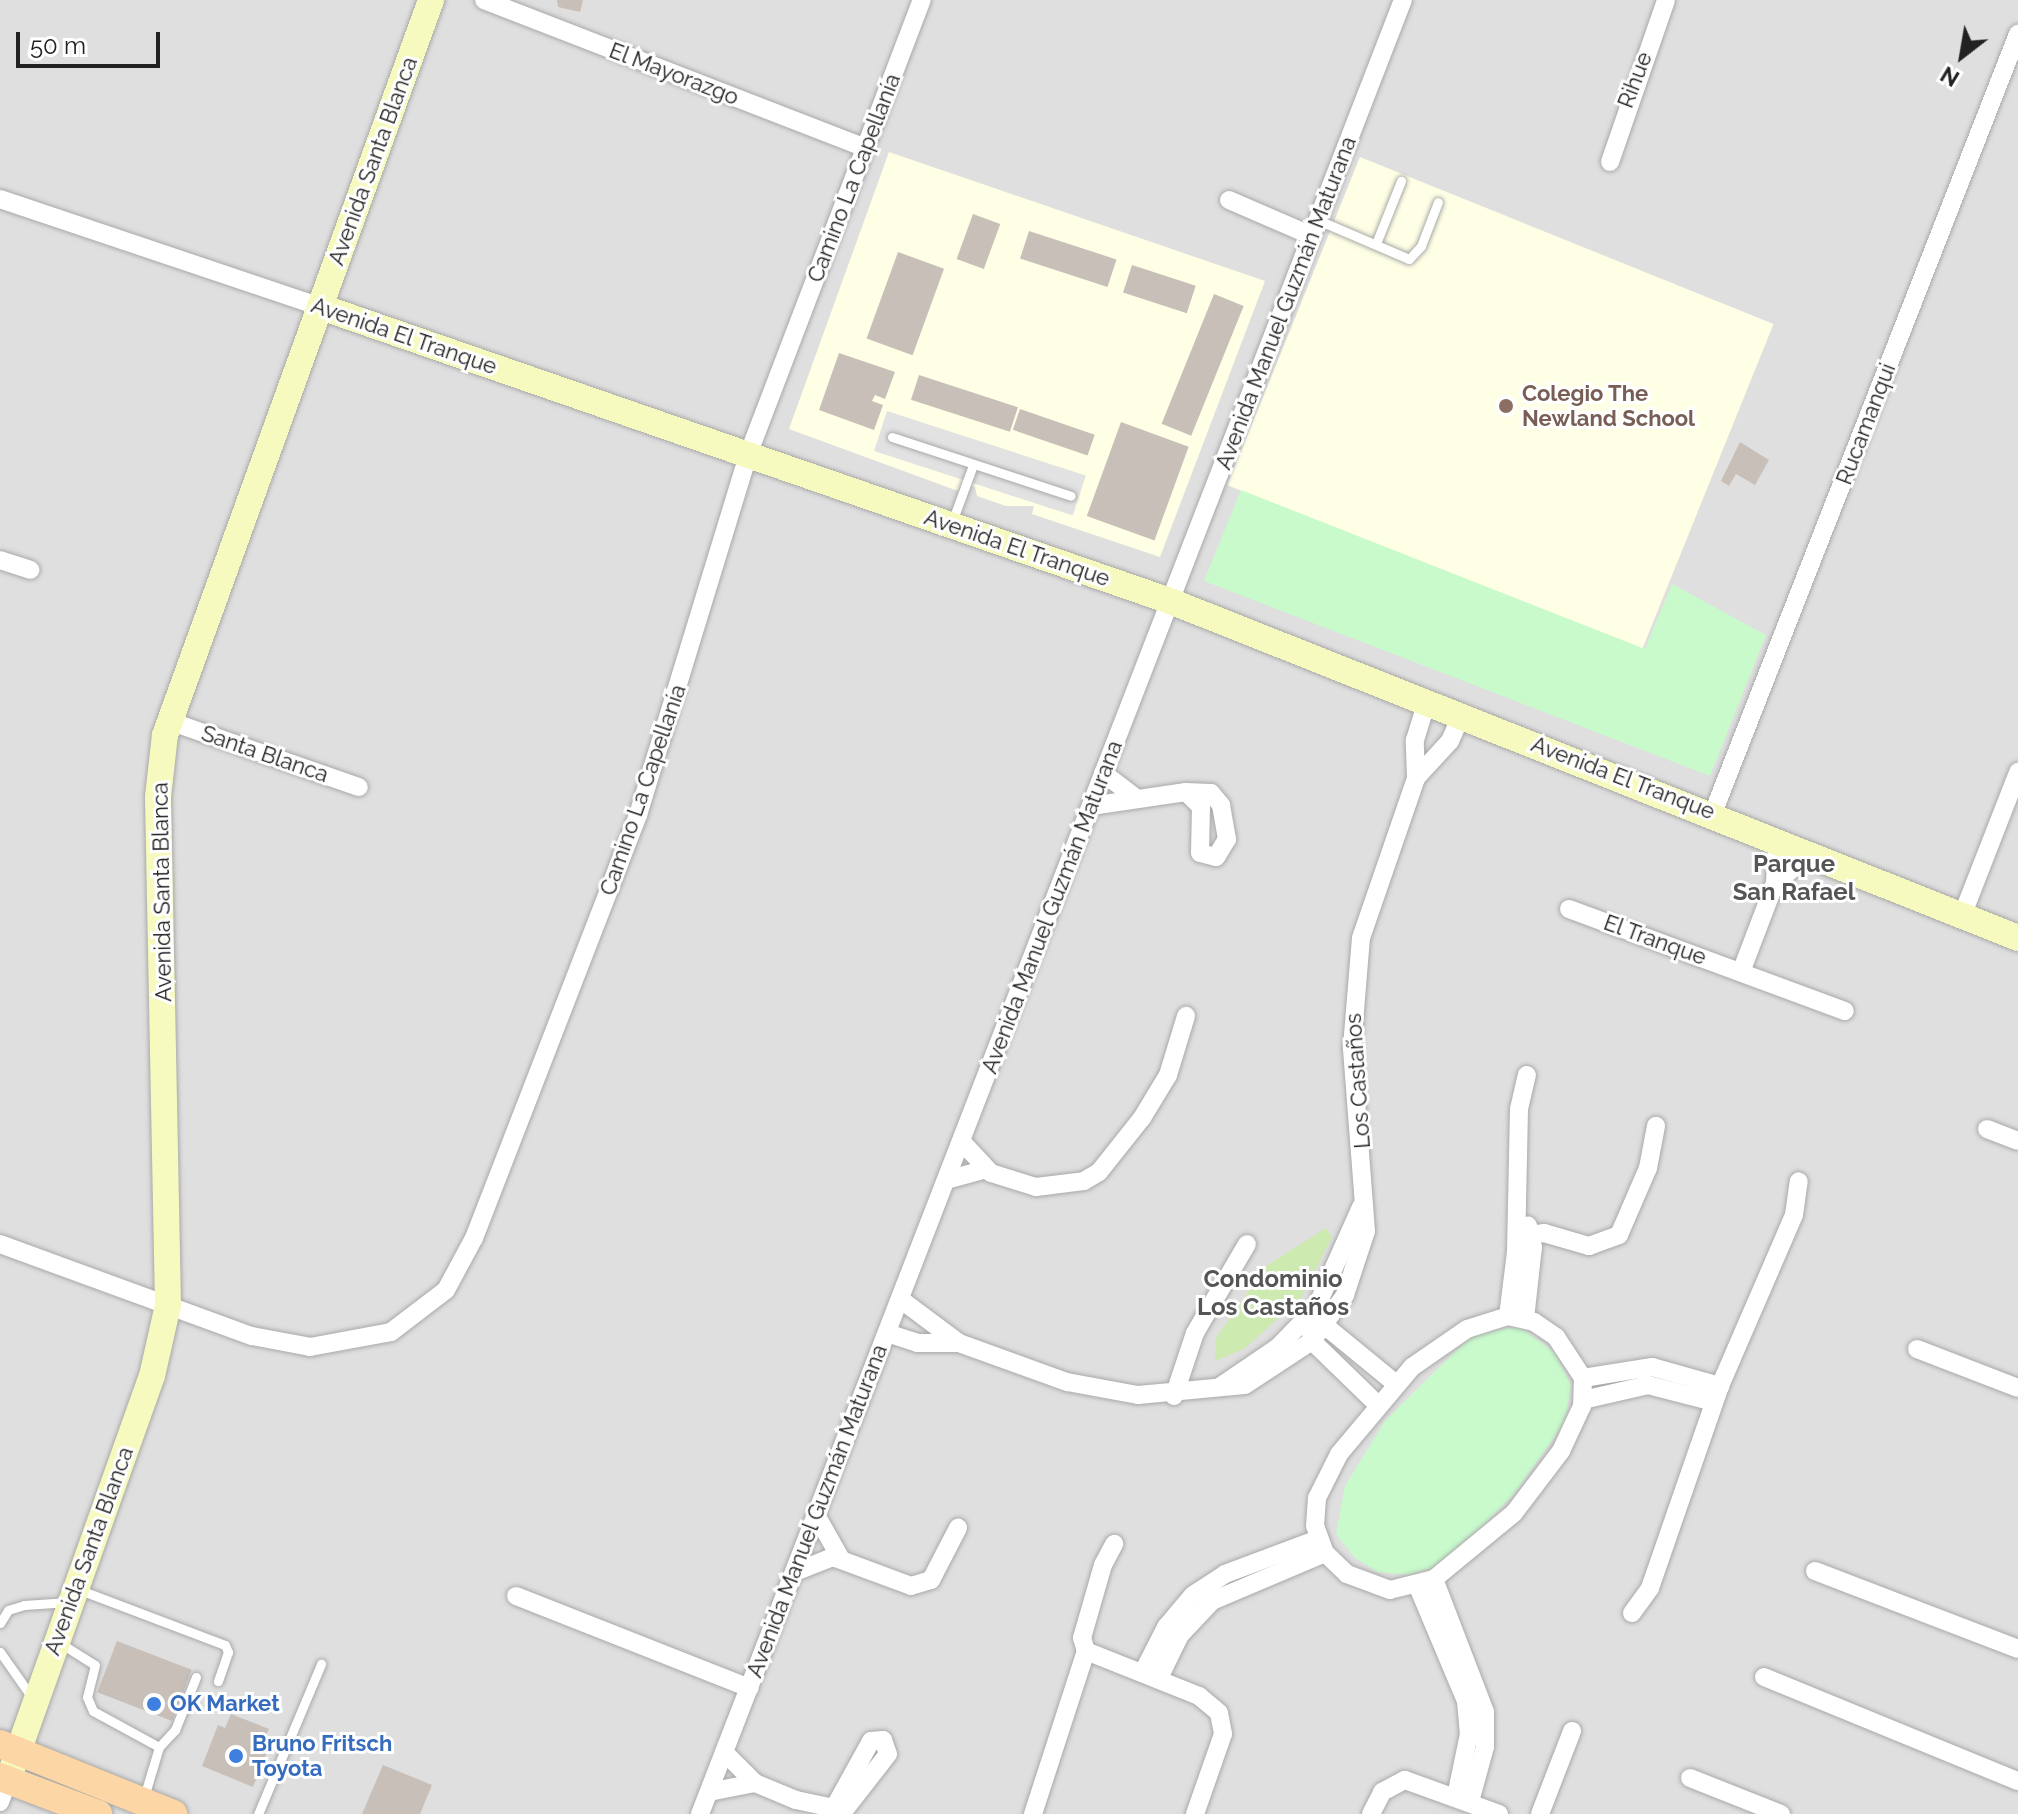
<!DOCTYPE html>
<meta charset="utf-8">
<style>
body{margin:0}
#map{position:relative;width:2018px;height:1814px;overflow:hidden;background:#f2efe9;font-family:Raleway,sans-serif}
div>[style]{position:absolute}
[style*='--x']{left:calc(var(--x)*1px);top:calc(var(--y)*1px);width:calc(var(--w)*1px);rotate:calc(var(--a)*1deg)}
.residential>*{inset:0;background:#e0dfdf;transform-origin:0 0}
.education>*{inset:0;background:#ffffe5;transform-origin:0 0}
.grass>*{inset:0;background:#cdebb0}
.park>*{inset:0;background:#c8facc}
.parking>*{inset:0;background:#e2e2e2;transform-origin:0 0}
.building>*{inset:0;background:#c7bfb8;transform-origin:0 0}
.roads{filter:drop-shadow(0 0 2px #a9a9a9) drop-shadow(0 0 2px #a9a9a9)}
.lane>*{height:9px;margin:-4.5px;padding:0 4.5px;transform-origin:4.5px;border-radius:4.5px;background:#fff}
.street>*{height:18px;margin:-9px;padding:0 9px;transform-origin:9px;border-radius:9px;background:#fff}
.secondary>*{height:26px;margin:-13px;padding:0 13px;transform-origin:13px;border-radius:13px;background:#f7fabf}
.primary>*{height:28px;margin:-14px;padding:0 14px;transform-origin:14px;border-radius:14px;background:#fcd6a4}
.dots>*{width:22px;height:22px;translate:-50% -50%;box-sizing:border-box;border:4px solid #fff;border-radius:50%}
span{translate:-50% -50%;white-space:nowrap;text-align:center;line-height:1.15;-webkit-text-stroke:6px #fff;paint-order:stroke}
.street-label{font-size:22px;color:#222}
.education-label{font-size:22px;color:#785e54;font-weight:700}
.left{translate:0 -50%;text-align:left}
.shop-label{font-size:22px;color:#366cbe;font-weight:700}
.neighbourhood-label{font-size:24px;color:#555;font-weight:700}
.north{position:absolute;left:1922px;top:16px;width:80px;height:80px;-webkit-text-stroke:6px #fff;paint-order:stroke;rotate:211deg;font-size:22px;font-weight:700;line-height:32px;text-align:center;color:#222}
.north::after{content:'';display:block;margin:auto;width:28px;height:36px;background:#222;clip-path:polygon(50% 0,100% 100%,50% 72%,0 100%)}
.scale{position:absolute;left:16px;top:32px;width:144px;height:36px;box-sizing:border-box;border:4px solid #222;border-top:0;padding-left:10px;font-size:24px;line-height:28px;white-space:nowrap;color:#222;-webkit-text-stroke:6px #fff;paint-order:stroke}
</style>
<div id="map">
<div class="residential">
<i style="left:0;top:0;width:2018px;height:1814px"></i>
</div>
<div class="education">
<i style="clip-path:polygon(889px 152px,1265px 281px,1160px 557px,1032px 514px,1034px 506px,1006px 506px,977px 496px,975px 487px,963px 484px,958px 491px,789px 429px)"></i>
<i style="left:1360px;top:157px;width:446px;height:354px;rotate:22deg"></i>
</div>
<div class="grass">
<i style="clip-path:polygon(1326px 1228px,1332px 1237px,1301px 1298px,1244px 1349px,1215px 1361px,1216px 1338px,1266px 1266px)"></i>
</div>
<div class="park">
<i style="clip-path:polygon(1241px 490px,1645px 649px,1672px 584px,1766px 635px,1710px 776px,1204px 581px)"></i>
<i style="clip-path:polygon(1518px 1326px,1555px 1352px,1571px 1385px,1565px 1422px,1514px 1494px,1459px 1550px,1431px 1568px,1409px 1575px,1378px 1572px,1355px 1558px,1336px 1534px,1345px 1486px,1385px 1421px,1472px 1335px)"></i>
</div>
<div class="parking">
<i style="left:887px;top:411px;width:209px;height:42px;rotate:18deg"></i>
</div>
<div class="building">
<i style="clip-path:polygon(557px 0,583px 0,580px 12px,558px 7px)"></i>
<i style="left:973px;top:214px;width:29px;height:48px;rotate:20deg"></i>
<i style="left:1029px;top:231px;width:92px;height:29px;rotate:18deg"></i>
<i style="left:898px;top:252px;width:49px;height:92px;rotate:20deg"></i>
<i style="left:1132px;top:265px;width:67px;height:29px;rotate:18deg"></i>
<i style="left:1214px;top:294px;width:32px;height:140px;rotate:22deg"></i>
<i style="clip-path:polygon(839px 353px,895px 372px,885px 399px,875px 395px,872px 401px,883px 405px,874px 430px,819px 410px)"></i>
<i style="left:919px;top:375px;width:104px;height:26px;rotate:18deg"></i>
<i style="left:1020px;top:409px;width:79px;height:22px;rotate:19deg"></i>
<i style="left:1121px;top:422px;width:72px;height:100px;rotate:20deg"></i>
<i style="clip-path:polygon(1740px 442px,1769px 460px,1755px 485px,1736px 474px,1729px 486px,1721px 481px)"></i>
<i style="left:117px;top:1641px;width:80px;height:55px;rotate:21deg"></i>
<i style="clip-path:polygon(231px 1714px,269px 1729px,263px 1742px,270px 1745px,253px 1787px,202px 1766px,218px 1725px,225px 1728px)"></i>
<i style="clip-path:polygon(383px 1765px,432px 1785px,420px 1814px,362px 1814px)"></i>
</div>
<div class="roads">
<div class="lane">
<i style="--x:1318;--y:220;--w:99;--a:23.2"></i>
<i style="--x:1409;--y:259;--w:18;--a:-47"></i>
<i style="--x:1421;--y:246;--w:47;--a:-68.9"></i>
<i style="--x:1377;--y:241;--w:65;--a:-68.2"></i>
<i style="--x:892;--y:437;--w:188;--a:18.2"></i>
<i style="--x:952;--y:522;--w:61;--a:-69.8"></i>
<i style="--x:80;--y:1590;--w:155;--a:20.8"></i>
<i style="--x:225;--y:1645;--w:8;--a:67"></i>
<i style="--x:228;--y:1652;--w:31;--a:109"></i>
<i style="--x:0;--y:1623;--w:15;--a:-58"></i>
<i style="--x:8;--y:1610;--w:17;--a:-17"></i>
<i style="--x:24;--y:1605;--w:45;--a:-3.8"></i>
<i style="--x:60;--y:1643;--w:41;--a:32.2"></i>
<i style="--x:95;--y:1665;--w:33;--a:104"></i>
<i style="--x:87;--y:1697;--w:15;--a:67"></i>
<i style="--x:93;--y:1711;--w:75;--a:28.6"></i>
<i style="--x:159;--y:1747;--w:52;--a:106.7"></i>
<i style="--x:0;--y:1652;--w:57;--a:54.9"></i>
<i style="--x:159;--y:1747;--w:23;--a:-47"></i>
<i style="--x:175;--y:1730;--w:57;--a:-68.4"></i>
<i style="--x:258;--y:1814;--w:163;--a:-67.2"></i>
</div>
<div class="street">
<i style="--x:484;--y:0;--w:409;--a:21.2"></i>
<i style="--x:1610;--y:162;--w:171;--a:-70.9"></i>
<i style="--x:0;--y:199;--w:339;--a:18.6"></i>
<i style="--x:1229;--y:200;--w:90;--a:23.4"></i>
<i style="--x:0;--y:560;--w:32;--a:18"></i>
<i style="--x:169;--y:721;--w:201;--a:19.2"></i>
<i style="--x:1103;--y:773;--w:38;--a:37"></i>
<i style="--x:1416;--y:778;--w:38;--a:-92"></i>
<i style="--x:1415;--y:740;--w:41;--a:-72.9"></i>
<i style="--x:1186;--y:792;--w:25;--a:2"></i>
<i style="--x:1211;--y:793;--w:16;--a:50"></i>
<i style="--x:1221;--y:805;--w:35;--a:80"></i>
<i style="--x:1227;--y:839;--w:21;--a:121"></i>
<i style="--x:1216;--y:857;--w:16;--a:-166"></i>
<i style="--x:1200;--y:853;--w:46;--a:-88.8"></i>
<i style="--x:1201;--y:807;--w:21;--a:-135"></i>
<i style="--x:1091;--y:806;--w:96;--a:-8.4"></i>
<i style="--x:1713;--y:813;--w:837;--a:-68.62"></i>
<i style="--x:1775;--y:883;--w:46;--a:-38.9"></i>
<i style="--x:1569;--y:909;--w:294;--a:20.3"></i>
<i style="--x:1962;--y:916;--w:155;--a:-68.7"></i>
<i style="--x:1741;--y:972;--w:95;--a:-69.1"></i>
<i style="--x:1775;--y:883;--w:43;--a:-87.3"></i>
<i style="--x:1987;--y:1129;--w:33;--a:21"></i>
<i style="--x:961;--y:1141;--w:44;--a:46.8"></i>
<i style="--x:991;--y:1173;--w:47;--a:17.3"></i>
<i style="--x:1036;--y:1187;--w:48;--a:-7.1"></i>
<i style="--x:1084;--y:1181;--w:17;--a:-31"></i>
<i style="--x:1099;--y:1172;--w:69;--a:-51.5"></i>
<i style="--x:1142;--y:1118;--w:50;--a:-58.8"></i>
<i style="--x:1168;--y:1075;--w:62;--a:-73"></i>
<i style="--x:946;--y:1180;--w:38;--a:-15"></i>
<i style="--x:0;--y:1244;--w:268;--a:20.1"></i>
<i style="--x:252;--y:1336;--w:59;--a:10.7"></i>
<i style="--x:310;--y:1347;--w:82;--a:-10.5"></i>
<i style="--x:391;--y:1332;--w:69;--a:-37.4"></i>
<i style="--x:446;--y:1290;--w:59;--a:-61.7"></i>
<i style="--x:474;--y:1238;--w:454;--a:-68.8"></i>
<i style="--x:638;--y:815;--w:376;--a:-73"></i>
<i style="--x:748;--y:455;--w:487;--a:-69.1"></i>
<i style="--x:1516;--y:1252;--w:143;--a:-88.8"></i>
<i style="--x:1519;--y:1109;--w:35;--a:-77"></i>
<i style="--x:900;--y:1299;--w:74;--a:36.7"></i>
<i style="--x:959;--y:1343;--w:115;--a:19.9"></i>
<i style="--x:1067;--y:1382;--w:72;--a:10.4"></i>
<i style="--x:1138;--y:1395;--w:107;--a:-5.3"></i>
<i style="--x:1245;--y:1385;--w:80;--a:-33.3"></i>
<i style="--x:1312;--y:1341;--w:57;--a:-54.3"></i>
<i style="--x:1345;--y:1295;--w:67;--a:-71.8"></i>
<i style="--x:1366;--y:1231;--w:185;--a:-94.4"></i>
<i style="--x:1352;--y:1047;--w:109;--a:-85.3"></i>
<i style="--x:1361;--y:938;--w:169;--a:-71"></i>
<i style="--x:1416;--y:778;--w:50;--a:-47.4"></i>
<i style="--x:1450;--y:741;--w:30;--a:-66"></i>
<i style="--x:1508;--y:1316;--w:27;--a:13"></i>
<i style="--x:1534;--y:1322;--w:27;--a:34"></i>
<i style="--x:1556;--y:1337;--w:49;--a:56.6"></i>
<i style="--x:1583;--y:1378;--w:28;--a:92"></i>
<i style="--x:1582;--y:1406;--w:50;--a:115"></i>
<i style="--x:1561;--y:1451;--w:78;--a:127.2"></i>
<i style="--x:1514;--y:1513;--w:104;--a:140.5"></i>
<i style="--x:1434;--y:1579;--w:45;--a:166"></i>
<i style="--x:1390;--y:1590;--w:46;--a:-159.6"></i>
<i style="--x:1347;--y:1574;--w:30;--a:-136"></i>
<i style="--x:1325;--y:1553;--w:29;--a:-110"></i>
<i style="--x:1315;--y:1526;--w:28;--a:-86"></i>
<i style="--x:1317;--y:1498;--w:49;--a:-63.4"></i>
<i style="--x:1339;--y:1454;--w:114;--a:-50"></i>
<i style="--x:1412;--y:1367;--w:67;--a:-34.6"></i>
<i style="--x:1467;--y:1329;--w:43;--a:-17.6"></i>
<i style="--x:1508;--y:1316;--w:64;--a:-82.9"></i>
<i style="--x:1516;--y:1252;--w:20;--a:-60"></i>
<i style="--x:1526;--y:1235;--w:18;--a:-6"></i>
<i style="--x:1544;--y:1233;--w:47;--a:16.1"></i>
<i style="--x:1589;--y:1246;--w:32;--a:-20"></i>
<i style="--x:1619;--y:1235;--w:73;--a:-66.6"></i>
<i style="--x:1648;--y:1168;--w:43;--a:-79.2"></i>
<i style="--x:1525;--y:1319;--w:72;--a:-83.7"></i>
<i style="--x:1533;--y:1247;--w:22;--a:-103"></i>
<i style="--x:1318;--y:1320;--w:99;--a:39.3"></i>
<i style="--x:1311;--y:1332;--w:9;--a:84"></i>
<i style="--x:1312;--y:1341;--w:89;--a:44.1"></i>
<i style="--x:887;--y:1333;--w:32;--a:18"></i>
<i style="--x:917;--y:1343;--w:42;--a:0"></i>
<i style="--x:1917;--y:1349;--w:108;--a:21.1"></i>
<i style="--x:1583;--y:1378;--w:70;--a:-9.1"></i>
<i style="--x:1652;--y:1367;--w:71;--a:15.6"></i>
<i style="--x:1221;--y:1386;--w:68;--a:-34.2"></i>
<i style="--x:1277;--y:1348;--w:56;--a:-45.7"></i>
<i style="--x:1316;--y:1308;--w:111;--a:-66"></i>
<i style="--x:1174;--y:1396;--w:66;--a:-71.6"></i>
<i style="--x:1195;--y:1333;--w:103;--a:-59.7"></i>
<i style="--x:1583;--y:1400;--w:67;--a:-13"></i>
<i style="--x:1648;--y:1385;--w:68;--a:14.4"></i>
<i style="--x:816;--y:1515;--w:51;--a:60.4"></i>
<i style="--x:1815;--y:1571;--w:217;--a:21"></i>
<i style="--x:795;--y:1572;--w:41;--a:-21.5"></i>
<i style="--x:833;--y:1557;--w:83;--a:20.4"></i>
<i style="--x:911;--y:1586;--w:21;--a:-17"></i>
<i style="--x:931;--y:1580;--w:59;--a:-62.6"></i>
<i style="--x:1434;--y:1579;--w:142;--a:69"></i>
<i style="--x:1485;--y:1712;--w:35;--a:90"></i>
<i style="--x:1485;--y:1747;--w:57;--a:105.3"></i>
<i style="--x:1418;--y:1587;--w:124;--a:67.2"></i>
<i style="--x:1466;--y:1701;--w:33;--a:85"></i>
<i style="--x:1469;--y:1734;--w:63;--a:101.8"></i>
<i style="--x:516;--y:1596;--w:251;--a:21.5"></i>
<i style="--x:1632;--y:1613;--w:31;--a:-54"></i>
<i style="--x:1650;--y:1588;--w:214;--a:-70.9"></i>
<i style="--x:1720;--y:1386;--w:186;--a:-66.6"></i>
<i style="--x:1794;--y:1215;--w:34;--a:-82"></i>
<i style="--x:1086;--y:1651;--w:122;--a:21.7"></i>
<i style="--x:1199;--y:1696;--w:26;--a:40"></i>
<i style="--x:1219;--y:1713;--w:21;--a:79"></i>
<i style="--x:1223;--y:1734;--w:85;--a:109.3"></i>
<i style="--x:1143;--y:1672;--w:51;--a:-62.9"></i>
<i style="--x:1166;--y:1627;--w:42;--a:-49.8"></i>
<i style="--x:1193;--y:1595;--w:38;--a:-33"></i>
<i style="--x:1225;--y:1574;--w:99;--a:-20.6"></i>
<i style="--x:1764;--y:1677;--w:274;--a:22.3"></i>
<i style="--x:1159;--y:1678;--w:48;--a:-64"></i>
<i style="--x:1180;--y:1635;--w:47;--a:-46.7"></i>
<i style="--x:1212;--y:1601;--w:123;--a:-23"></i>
<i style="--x:724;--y:1752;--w:44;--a:45"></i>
<i style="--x:755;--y:1783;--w:44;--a:22.5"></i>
<i style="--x:796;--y:1800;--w:39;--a:12"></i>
<i style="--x:834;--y:1808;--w:12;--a:0"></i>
<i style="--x:846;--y:1808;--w:68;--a:-52.1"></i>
<i style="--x:888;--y:1754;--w:15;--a:-110"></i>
<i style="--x:883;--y:1740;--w:12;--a:175"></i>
<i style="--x:871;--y:1741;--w:77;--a:118.9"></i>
<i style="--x:1690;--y:1778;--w:98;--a:21.6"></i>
<i style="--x:709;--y:1792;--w:47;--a:-11.1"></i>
<i style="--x:0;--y:1802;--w:23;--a:-70"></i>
<i style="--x:700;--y:1814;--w:1945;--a:-68.82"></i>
<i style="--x:1033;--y:1814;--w:171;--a:-72"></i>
<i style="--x:1086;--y:1651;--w:14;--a:-107"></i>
<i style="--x:1082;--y:1638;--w:76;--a:-74"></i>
<i style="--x:1103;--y:1565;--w:24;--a:-62"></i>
<i style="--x:1371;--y:1814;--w:25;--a:-63"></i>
<i style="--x:1382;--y:1792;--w:26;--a:-28"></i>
<i style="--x:1405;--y:1780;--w:100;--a:19.9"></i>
<i style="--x:1540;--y:1814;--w:89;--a:-68.9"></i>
</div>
<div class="secondary">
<i style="--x:321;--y:307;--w:898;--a:19.1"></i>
<i style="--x:1170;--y:601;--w:913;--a:21.67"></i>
<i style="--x:8;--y:1780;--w:429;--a:-70.4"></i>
<i style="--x:152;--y:1376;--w:73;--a:-77.3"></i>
<i style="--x:168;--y:1305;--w:508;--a:-91.13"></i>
<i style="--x:158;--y:797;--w:62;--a:-83.6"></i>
<i style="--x:165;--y:735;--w:782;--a:-70.1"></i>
</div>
<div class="primary">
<i style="--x:0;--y:1744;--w:187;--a:22"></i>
<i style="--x:0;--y:1777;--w:105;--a:20.7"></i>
</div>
</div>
<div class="dots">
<i style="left:1506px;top:406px;background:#8d6e63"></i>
<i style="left:154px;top:1704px;background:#3f7fe0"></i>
<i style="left:236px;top:1756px;background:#3f7fe0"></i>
</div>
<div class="street-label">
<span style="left:674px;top:74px;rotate:21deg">El Mayorazgo</span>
<span style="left:1635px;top:80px;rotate:-69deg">Rihue</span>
<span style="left:373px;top:161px;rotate:-70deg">Avenida Santa Blanca</span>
<span style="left:854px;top:178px;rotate:-69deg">Camino La Capellanía</span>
<span style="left:1286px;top:303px;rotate:-69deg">Avenida Manuel Guzmán Maturana</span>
<span style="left:404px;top:336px;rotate:19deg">Avenida El Tranque</span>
<span style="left:1866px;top:424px;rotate:-69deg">Rucamanqui</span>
<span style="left:1017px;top:548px;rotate:19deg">Avenida El Tranque</span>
<span style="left:265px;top:754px;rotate:19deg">Santa Blanca</span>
<span style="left:1623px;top:778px;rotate:21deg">Avenida El Tranque</span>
<span style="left:643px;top:790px;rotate:-71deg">Camino La Capellanía</span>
<span style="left:162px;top:892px;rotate:-91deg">Avenida Santa Blanca</span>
<span style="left:1052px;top:907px;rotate:-69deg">Avenida Manuel Guzmán Maturana</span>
<span style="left:1655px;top:940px;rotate:20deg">El Tranque</span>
<span style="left:1358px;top:1081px;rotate:-94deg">Los Castaños</span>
<span style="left:817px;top:1511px;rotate:-69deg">Avenida Manuel Guzmán Maturana</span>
<span style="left:89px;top:1551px;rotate:-70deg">Avenida Santa Blanca</span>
</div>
<div class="education-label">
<span class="left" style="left:1522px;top:406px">Colegio The<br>Newland School</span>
</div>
<div class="shop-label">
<span class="left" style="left:170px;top:1704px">OK Market</span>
<span class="left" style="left:252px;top:1756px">Bruno Fritsch<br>Toyota</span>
</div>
<div class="neighbourhood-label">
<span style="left:1794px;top:878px">Parque<br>San Rafael</span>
<span style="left:1273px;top:1293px">Condominio<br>Los Castaños</span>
</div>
<div class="north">N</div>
<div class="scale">50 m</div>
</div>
